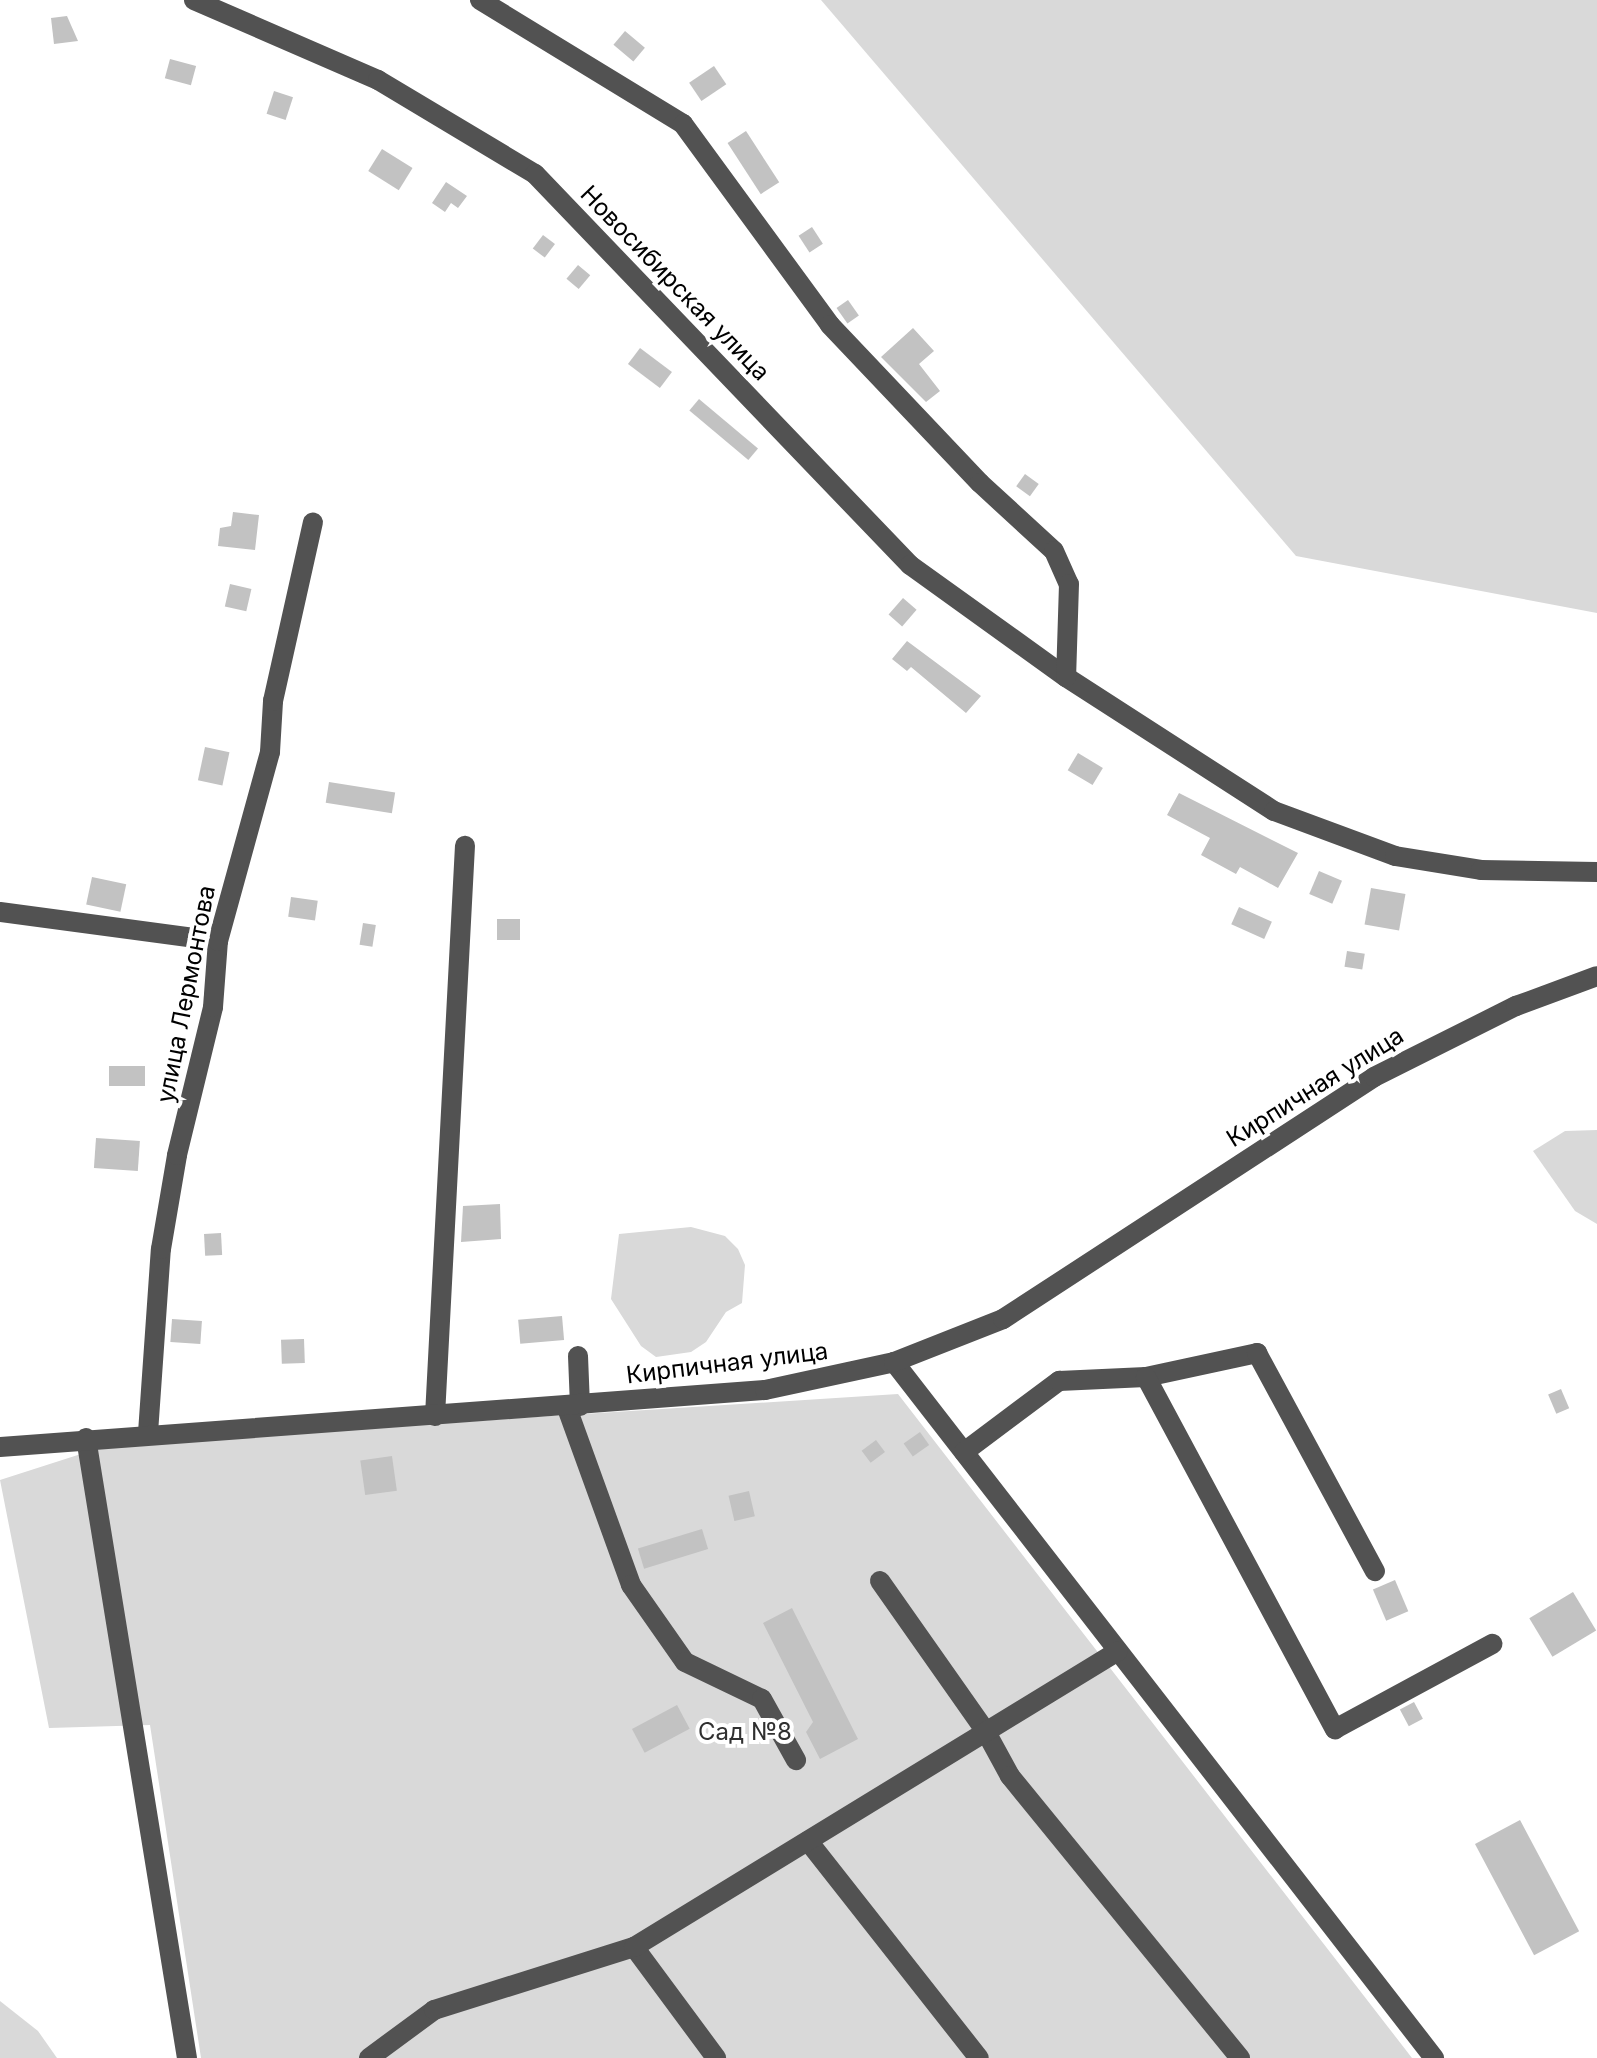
<!DOCTYPE html>
<meta charset="utf-8">
<style>
body{margin:0}
#map{position:relative;width:1597px;height:2058px;overflow:hidden;background:#fff;font-family:Inter,sans-serif}
div>[style]{position:absolute}
[style*='--x']{left:calc(var(--x)*1px);top:calc(var(--y)*1px);width:calc(var(--w)*1px);rotate:calc(var(--a)*1deg)}
.green>*{inset:0;background:#d9d9d9}
.building>*{inset:0;background:#c2c2c2;transform-origin:0 0}
.minor>*{height:20px;margin:-10px;padding:0 10px;transform-origin:10px;border-radius:10px;background:#525252}
span{translate:-50% -50%;white-space:nowrap;text-align:center;line-height:1.15;-webkit-text-stroke:8px #fff;paint-order:stroke}
.street-label{font-size:24px;color:#000}
.park-label{font-size:24px;color:#303030}
</style>
<div id="map">
<div class="green">
<i style="clip-path:polygon(821px 0,1597px 0,1597px 613px,1296px 556px)"></i>
<i style="clip-path:polygon(1597px 1130px,1597px 1224px,1575px 1211px,1533px 1151px,1565px 1131px)"></i>
<i style="clip-path:polygon(691px 1227px,725px 1236px,738px 1249px,745px 1265px,742px 1303px,726px 1312px,706px 1342px,691px 1352px,656px 1357px,641px 1346px,611px 1299px,619px 1234px)"></i>
<i style="clip-path:polygon(898px 1394px,1412px 2058px,201px 2058px,150px 1725px,49px 1728px,0 1480px,112px 1444px)"></i>
<i style="clip-path:polygon(0 2001px,38px 2031px,57px 2058px,0 2058px)"></i>
</div>
<div class="building">
<i style="clip-path:polygon(67px 16px,78px 41px,54px 44px,51px 18px)"></i>
<i style="left:625px;top:31px;width:26px;height:18px;rotate:40deg"></i>
<i style="left:170px;top:59px;width:27px;height:20px;rotate:15deg"></i>
<i style="left:714px;top:66px;width:22px;height:30px;rotate:56deg"></i>
<i style="left:274px;top:91px;width:20px;height:24px;rotate:18deg"></i>
<i style="left:746px;top:131px;width:61px;height:22px;rotate:57deg"></i>
<i style="left:382px;top:149px;width:36px;height:26px;rotate:32deg"></i>
<i style="clip-path:polygon(446px 182px,467px 196px,458px 208px,451px 203px,445px 212px,432px 203px)"></i>
<i style="left:812px;top:227px;width:20px;height:16px;rotate:57deg"></i>
<i style="left:543px;top:235px;width:15px;height:17px;rotate:37deg"></i>
<i style="left:578px;top:265px;width:16px;height:18px;rotate:40deg"></i>
<i style="left:848px;top:300px;width:19px;height:14px;rotate:55deg"></i>
<i style="clip-path:polygon(913px 328px,934px 351px,919px 364px,940px 391px,926px 402px,881px 357px)"></i>
<i style="left:640px;top:348px;width:40px;height:20px;rotate:37deg"></i>
<i style="left:699px;top:399px;width:77px;height:15px;rotate:40deg"></i>
<i style="left:1025px;top:474px;width:17px;height:15px;rotate:36deg"></i>
<i style="clip-path:polygon(233px 512px,259px 515px,255px 550px,218px 546px,220px 528px,231px 526px)"></i>
<i style="left:230px;top:584px;width:22px;height:23px;rotate:13deg"></i>
<i style="left:903px;top:598px;width:18px;height:22px;rotate:41deg"></i>
<i style="clip-path:polygon(907px 641px,981px 696px,966px 713px,911px 667px,907px 671px,892px 659px)"></i>
<i style="left:205px;top:747px;width:25px;height:34px;rotate:12deg"></i>
<i style="left:1078px;top:753px;width:29px;height:20px;rotate:31deg"></i>
<i style="left:329px;top:782px;width:67px;height:21px;rotate:9deg"></i>
<i style="clip-path:polygon(1179px 793px,1298px 853px,1278px 888px,1240px 867px,1236px 874px,1201px 855px,1210px 838px,1167px 815px)"></i>
<i style="left:1319px;top:871px;width:25px;height:25px;rotate:23deg"></i>
<i style="left:92px;top:877px;width:35px;height:28px;rotate:12deg"></i>
<i style="left:1371px;top:888px;width:35px;height:37px;rotate:10deg"></i>
<i style="left:291px;top:897px;width:27px;height:20px;rotate:8deg"></i>
<i style="left:1239px;top:907px;width:36px;height:19px;rotate:24deg"></i>
<i style="left:520px;top:919px;width:21px;height:23px;rotate:90deg"></i>
<i style="left:363px;top:923px;width:13px;height:22px;rotate:9deg"></i>
<i style="left:1347px;top:951px;width:18px;height:16px;rotate:9deg"></i>
<i style="left:109px;top:1066px;width:36px;height:20px"></i>
<i style="left:96px;top:1138px;width:44px;height:30px;rotate:4deg"></i>
<i style="clip-path:polygon(500px 1204px,501px 1239px,461px 1242px,463px 1206px)"></i>
<i style="left:221px;top:1233px;width:22px;height:17px;rotate:87deg"></i>
<i style="left:562px;top:1316px;width:24px;height:44px;rotate:85deg"></i>
<i style="left:172px;top:1319px;width:30px;height:23px;rotate:4deg"></i>
<i style="left:304px;top:1339px;width:24px;height:23px;rotate:88deg"></i>
<i style="left:1561px;top:1389px;width:21px;height:14px;rotate:67deg"></i>
<i style="left:920px;top:1432px;width:16px;height:20px;rotate:55deg"></i>
<i style="left:876px;top:1440px;width:15px;height:18px;rotate:53deg"></i>
<i style="left:392px;top:1456px;width:35px;height:32px;rotate:82deg"></i>
<i style="left:749px;top:1491px;width:26px;height:21px;rotate:77deg"></i>
<i style="left:702px;top:1529px;width:21px;height:67px;rotate:73deg"></i>
<i style="left:1395px;top:1580px;width:34px;height:24px;rotate:67deg"></i>
<i style="left:1573px;top:1592px;width:45px;height:51px;rotate:59deg"></i>
<i style="clip-path:polygon(792px 1608px,858px 1739px,820px 1759px,806px 1732px,813px 1722px,763px 1623px)"></i>
<i style="left:1414px;top:1702px;width:19px;height:16px;rotate:62deg"></i>
<i style="left:677px;top:1705px;width:27px;height:51px;rotate:62deg"></i>
<i style="left:1520px;top:1820px;width:126px;height:51px;rotate:62deg"></i>
</div>
<div class="minor">
<i style="--x:194;--y:0;--w:201;--a:23.5"></i>
<i style="--x:378;--y:80;--w:183;--a:30.9"></i>
<i style="--x:535;--y:174;--w:542;--a:46.2"></i>
<i style="--x:910;--y:565;--w:192;--a:35.7"></i>
<i style="--x:1066;--y:677;--w:247;--a:32.8"></i>
<i style="--x:1274;--y:811;--w:129;--a:20.4"></i>
<i style="--x:1395;--y:856;--w:87;--a:9.2"></i>
<i style="--x:1481;--y:870;--w:116;--a:1"></i>
<i style="--x:480;--y:0;--w:238;--a:31.4"></i>
<i style="--x:683;--y:124;--w:249;--a:53.8"></i>
<i style="--x:830;--y:325;--w:218;--a:46.5"></i>
<i style="--x:980;--y:483;--w:100;--a:42.6"></i>
<i style="--x:1054;--y:551;--w:36;--a:66"></i>
<i style="--x:1069;--y:584;--w:93;--a:91.8"></i>
<i style="--x:0;--y:912;--w:220;--a:7.6"></i>
<i style="--x:578;--y:1356;--w:50;--a:87.7"></i>
<i style="--x:894;--y:1362;--w:881;--a:52.19"></i>
<i style="--x:1146;--y:1377;--w:114;--a:-12.2"></i>
<i style="--x:1257;--y:1353;--w:248;--a:61.6"></i>
<i style="--x:567;--y:1408;--w:188;--a:70.1"></i>
<i style="--x:631;--y:1585;--w:94;--a:55"></i>
<i style="--x:685;--y:1662;--w:85;--a:25.7"></i>
<i style="--x:762;--y:1699;--w:70;--a:60.9"></i>
<i style="--x:435;--y:1416;--w:571;--a:-86.99"></i>
<i style="--x:148;--y:1433;--w:184;--a:-86"></i>
<i style="--x:161;--y:1249;--w:95;--a:-80.3"></i>
<i style="--x:177;--y:1155;--w:152;--a:-76.3"></i>
<i style="--x:213;--y:1007;--w:66;--a:-85.7"></i>
<i style="--x:218;--y:941;--w:196;--a:-74.6"></i>
<i style="--x:270;--y:752;--w:51;--a:-86.6"></i>
<i style="--x:273;--y:701;--w:183;--a:-77.4"></i>
<i style="--x:86;--y:1438;--w:628;--a:80.75"></i>
<i style="--x:0;--y:1447;--w:767;--a:-4.26"></i>
<i style="--x:765;--y:1390;--w:132;--a:-12.2"></i>
<i style="--x:894;--y:1362;--w:117;--a:-21.5"></i>
<i style="--x:1003;--y:1319;--w:443;--a:-33.1"></i>
<i style="--x:1374;--y:1077;--w:159;--a:-26.6"></i>
<i style="--x:1516;--y:1006;--w:86;--a:-20.3"></i>
<i style="--x:964;--y:1452;--w:119;--a:-36.8"></i>
<i style="--x:1059;--y:1381;--w:87;--a:-2.6"></i>
<i style="--x:1146;--y:1377;--w:400;--a:61.8"></i>
<i style="--x:1335;--y:1729;--w:179;--a:-28.4"></i>
<i style="--x:880;--y:1581;--w:184;--a:54.9"></i>
<i style="--x:986;--y:1732;--w:50;--a:61.4"></i>
<i style="--x:1010;--y:1776;--w:364;--a:50.8"></i>
<i style="--x:808;--y:1841;--w:276;--a:51.8"></i>
<i style="--x:634;--y:1947;--w:138;--a:53.5"></i>
<i style="--x:369;--y:2058;--w:81;--a:-36.4"></i>
<i style="--x:434;--y:2010;--w:210;--a:-17.5"></i>
<i style="--x:634;--y:1947;--w:567;--a:-31.45"></i>
</div>
<div class="street-label">
<span style="left:675px;top:283px;rotate:46deg">Новосибирская улица</span>
<span style="left:186px;top:994px;rotate:-79deg">улица Лермонтова</span>
<span style="left:1315px;top:1087px;rotate:-32deg">Кирпичная улица</span>
<span style="left:727px;top:1363px;rotate:-7deg">Кирпичная улица</span>
</div>
<div class="park-label">
<span style="left:745px;top:1732px">Сад №8</span>
</div>
</div>
